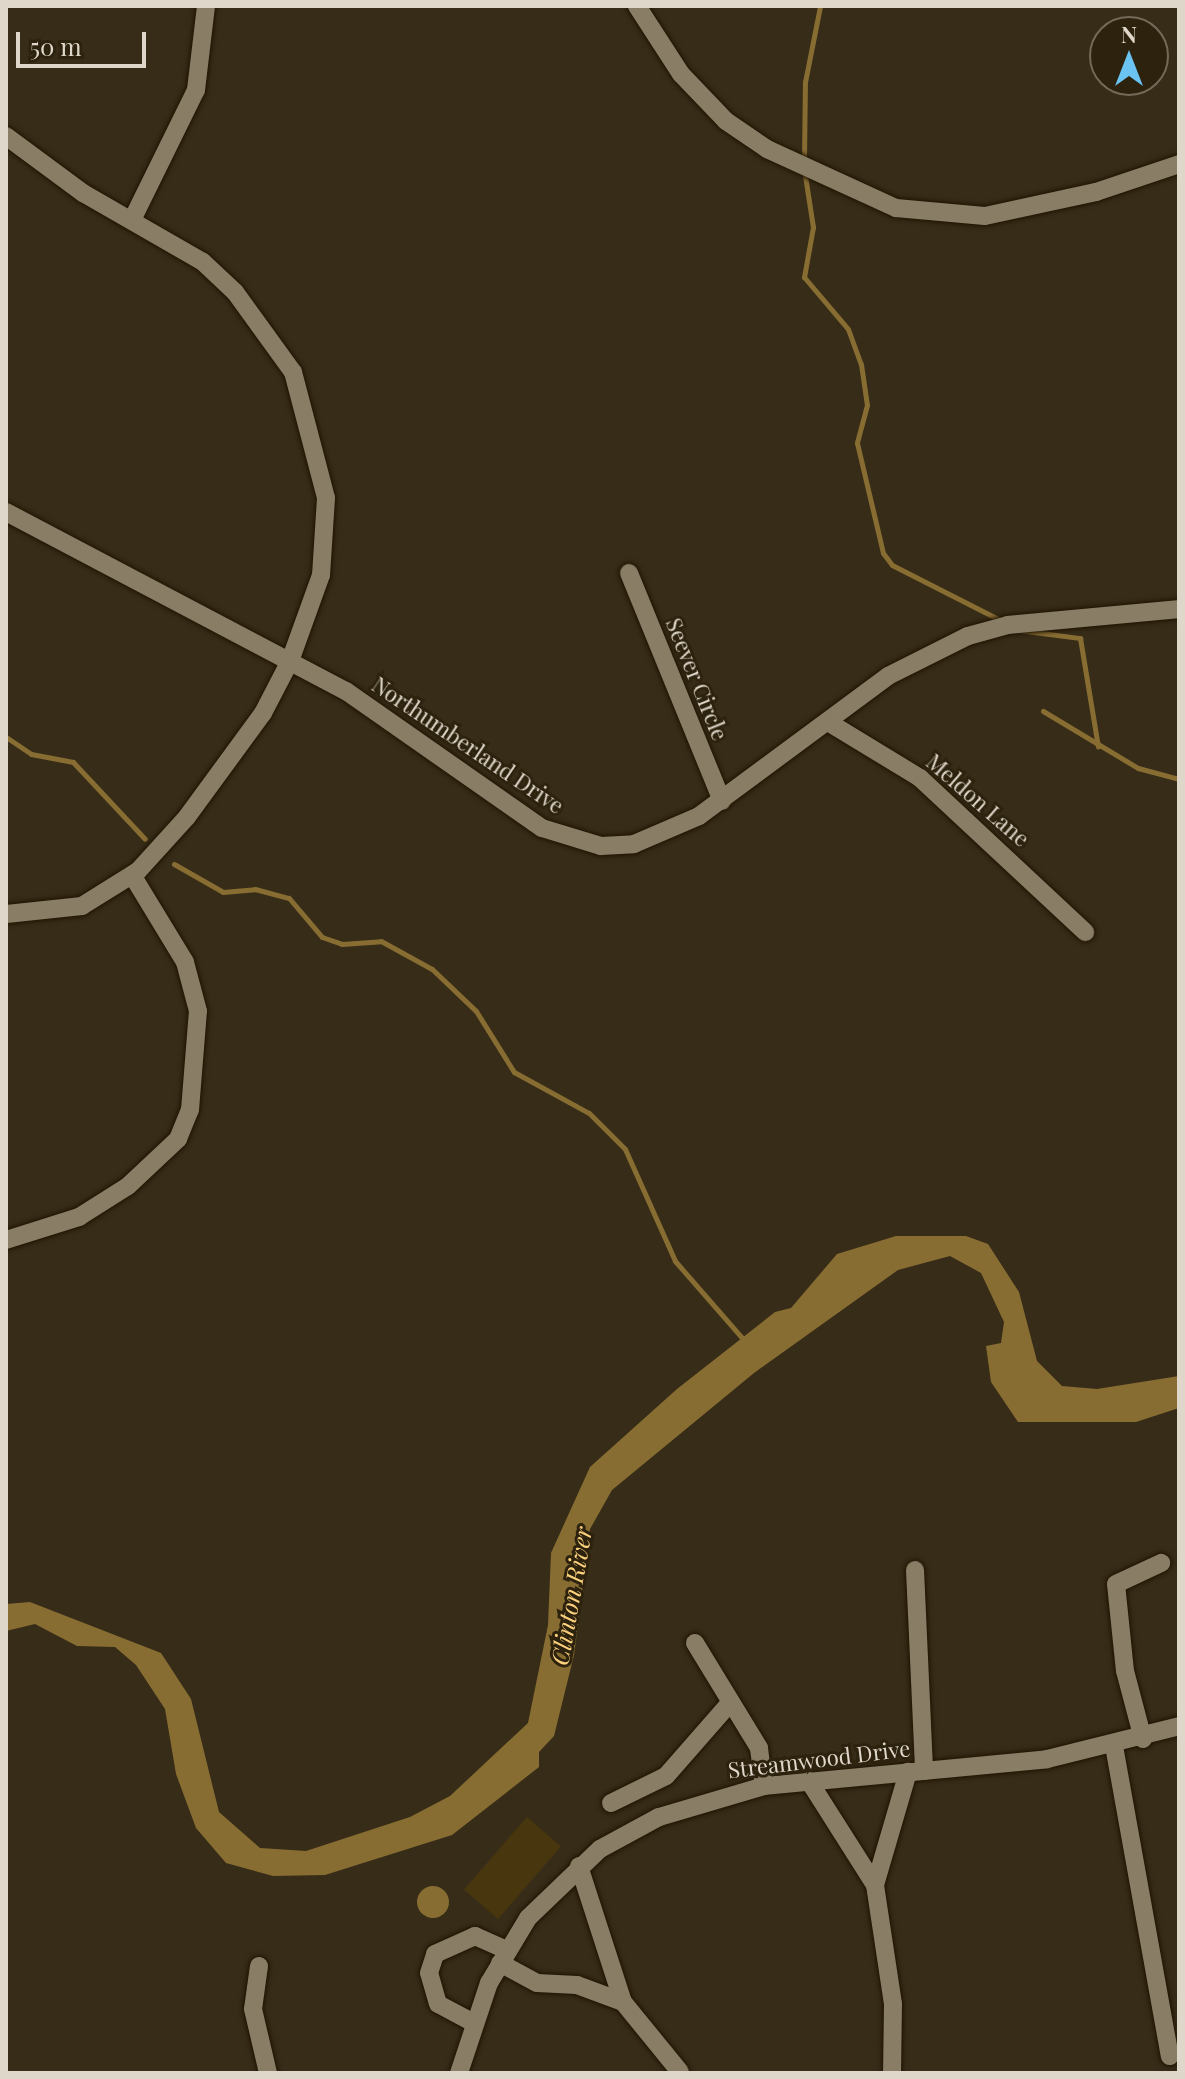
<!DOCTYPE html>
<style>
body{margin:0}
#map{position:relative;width:1185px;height:2079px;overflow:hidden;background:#372c17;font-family:"Playfair Display",serif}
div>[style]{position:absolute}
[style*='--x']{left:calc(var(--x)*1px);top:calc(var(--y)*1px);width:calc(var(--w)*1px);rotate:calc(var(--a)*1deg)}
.green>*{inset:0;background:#48360f;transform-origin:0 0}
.water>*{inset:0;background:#886d33}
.round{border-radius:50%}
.stream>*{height:5px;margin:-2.5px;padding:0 2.5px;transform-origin:2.5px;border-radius:2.5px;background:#886d33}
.roads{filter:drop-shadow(0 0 2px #1e1402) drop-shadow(0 0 2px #1e1402)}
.minor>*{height:18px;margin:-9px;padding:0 9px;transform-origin:9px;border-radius:9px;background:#897d65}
span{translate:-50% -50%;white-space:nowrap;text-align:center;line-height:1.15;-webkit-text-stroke:6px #2d220d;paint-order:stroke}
.street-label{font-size:22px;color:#ded7ca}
.water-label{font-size:24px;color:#fbd17d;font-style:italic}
.frame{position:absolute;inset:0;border:8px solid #ded7ca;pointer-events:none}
.north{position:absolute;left:1089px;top:16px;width:80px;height:80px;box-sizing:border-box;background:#2d220d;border:2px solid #746a59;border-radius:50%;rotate:0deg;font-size:22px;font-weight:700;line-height:32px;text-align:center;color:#ded7ca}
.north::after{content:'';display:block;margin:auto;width:28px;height:36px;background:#6bc3f2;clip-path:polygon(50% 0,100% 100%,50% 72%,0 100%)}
.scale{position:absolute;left:16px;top:32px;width:130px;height:36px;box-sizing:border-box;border:4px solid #ded7ca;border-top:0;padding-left:10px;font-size:24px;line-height:28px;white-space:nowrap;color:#ded7ca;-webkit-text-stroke:6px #2d220d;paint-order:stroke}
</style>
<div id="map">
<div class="green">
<i style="left:527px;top:1817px;width:45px;height:96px;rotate:41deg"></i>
</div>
<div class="water">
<i style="clip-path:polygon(896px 1236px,966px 1236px,988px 1244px,1019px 1292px,1037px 1361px,1062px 1386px,1097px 1389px,1179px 1376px,1179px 1408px,1136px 1422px,1018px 1422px,991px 1382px,986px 1346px,1001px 1343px,1004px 1322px,981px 1273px,950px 1256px,898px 1270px,754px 1373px,612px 1490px,590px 1529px,574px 1655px,554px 1736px,539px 1752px,539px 1767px,452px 1835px,325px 1875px,273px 1876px,226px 1863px,196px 1828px,176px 1774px,165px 1709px,136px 1665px,115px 1647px,77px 1646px,35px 1624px,6px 1631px,6px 1604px,30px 1602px,161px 1653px,191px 1699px,219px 1812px,260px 1848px,306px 1851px,410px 1817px,450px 1796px,528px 1723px,548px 1625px,551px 1553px,590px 1467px,677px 1389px,775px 1312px,791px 1308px,837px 1254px)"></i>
<i class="round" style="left:417px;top:1886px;width:32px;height:32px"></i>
</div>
<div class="stream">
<i style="--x:804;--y:159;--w:77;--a:-89.3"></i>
<i style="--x:805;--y:82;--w:77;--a:-78.8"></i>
<i style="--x:804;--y:169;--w:59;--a:81.2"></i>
<i style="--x:813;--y:227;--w:51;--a:100.2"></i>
<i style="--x:804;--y:277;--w:68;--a:49.8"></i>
<i style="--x:848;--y:329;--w:37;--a:70"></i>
<i style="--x:861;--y:364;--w:41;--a:81.7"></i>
<i style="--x:867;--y:405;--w:39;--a:105"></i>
<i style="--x:857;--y:443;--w:113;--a:76.7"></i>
<i style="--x:883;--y:553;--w:15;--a:53"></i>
<i style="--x:892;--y:565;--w:123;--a:27"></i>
<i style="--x:1018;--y:630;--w:63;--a:7.4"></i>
<i style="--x:1080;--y:638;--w:110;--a:80.6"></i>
<i style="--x:1043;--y:711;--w:111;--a:31"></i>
<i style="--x:1138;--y:768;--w:42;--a:15"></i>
<i style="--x:6;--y:737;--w:30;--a:34"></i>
<i style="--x:31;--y:754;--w:43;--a:10.8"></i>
<i style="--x:73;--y:762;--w:105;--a:46.9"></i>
<i style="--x:174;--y:864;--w:56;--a:29.7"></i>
<i style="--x:223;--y:892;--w:32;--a:-5"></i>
<i style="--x:255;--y:889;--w:35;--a:15"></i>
<i style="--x:289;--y:898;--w:51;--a:49.8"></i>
<i style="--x:322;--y:937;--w:21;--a:19"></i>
<i style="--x:342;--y:944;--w:39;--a:-4"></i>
<i style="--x:381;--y:941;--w:58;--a:28.8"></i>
<i style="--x:432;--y:969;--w:61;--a:43.7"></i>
<i style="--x:476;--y:1011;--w:72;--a:58.1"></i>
<i style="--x:514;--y:1072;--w:85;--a:28.7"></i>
<i style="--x:589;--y:1113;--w:51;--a:45"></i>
<i style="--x:625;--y:1149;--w:123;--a:65.9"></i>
<i style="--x:675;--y:1261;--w:103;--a:48.9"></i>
</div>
<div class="roads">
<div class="minor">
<i style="--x:637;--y:6;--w:81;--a:57.1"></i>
<i style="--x:681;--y:74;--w:65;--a:46.2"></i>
<i style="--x:726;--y:121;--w:50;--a:34.3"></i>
<i style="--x:767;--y:149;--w:142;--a:24.6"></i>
<i style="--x:896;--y:208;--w:89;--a:5.1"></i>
<i style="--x:985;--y:216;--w:114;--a:-12.2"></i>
<i style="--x:1096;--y:192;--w:88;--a:-18.6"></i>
<i style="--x:6;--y:136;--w:96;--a:36.5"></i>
<i style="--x:83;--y:193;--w:138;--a:29.9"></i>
<i style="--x:203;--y:262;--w:44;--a:43.2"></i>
<i style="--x:235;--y:292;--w:99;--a:54.1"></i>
<i style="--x:293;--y:372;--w:130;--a:75.3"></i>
<i style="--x:326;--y:498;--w:77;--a:93.7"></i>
<i style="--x:321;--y:575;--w:91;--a:109.8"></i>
<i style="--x:290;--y:661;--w:59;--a:117.4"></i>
<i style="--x:263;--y:713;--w:129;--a:126.2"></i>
<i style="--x:187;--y:817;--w:73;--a:132.2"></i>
<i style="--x:138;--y:871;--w:66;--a:148"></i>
<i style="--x:82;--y:906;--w:76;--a:174"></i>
<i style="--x:132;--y:220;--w:145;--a:-63.8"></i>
<i style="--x:196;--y:90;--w:85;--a:-83.2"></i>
<i style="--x:6;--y:512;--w:384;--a:27.8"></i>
<i style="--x:346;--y:691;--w:239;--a:35"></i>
<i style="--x:542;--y:828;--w:62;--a:17"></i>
<i style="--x:601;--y:846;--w:33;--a:-3"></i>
<i style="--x:634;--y:844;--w:71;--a:-23.3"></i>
<i style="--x:699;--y:816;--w:235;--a:-36.5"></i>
<i style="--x:888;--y:676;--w:89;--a:-26.6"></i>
<i style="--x:968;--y:636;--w:41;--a:-15.4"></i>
<i style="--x:1008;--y:625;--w:172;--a:-5.3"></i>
<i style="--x:629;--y:573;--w:246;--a:67.8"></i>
<i style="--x:828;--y:722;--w:108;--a:31.3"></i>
<i style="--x:920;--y:778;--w:226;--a:43"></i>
<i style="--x:6;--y:1240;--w:77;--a:-17.5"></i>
<i style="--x:79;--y:1217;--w:58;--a:-32.3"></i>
<i style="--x:128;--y:1186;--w:69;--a:-43.2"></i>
<i style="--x:178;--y:1139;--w:31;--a:-68"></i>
<i style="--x:190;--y:1110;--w:99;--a:-85.4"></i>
<i style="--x:198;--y:1011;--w:51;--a:-104.9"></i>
<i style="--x:185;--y:962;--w:102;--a:-121.3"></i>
<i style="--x:915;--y:1570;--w:201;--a:87.4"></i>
<i style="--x:695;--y:1643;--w:123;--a:58.6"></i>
<i style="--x:759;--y:1748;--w:38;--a:83"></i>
<i style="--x:1143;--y:1739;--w:70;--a:-104.8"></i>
<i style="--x:1125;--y:1671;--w:87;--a:-95.9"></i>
<i style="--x:1116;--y:1584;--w:50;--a:-25"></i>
<i style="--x:1114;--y:1746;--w:315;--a:79.8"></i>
<i style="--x:809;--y:1781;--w:123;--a:57.6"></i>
<i style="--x:875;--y:1885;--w:120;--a:81.4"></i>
<i style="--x:893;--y:2004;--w:69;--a:90.8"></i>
<i style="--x:611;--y:1803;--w:61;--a:-26.1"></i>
<i style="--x:666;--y:1776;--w:96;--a:-48.8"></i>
<i style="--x:579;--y:1866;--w:143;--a:72.1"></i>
<i style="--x:875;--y:1885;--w:118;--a:-73.7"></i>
<i style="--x:500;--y:1963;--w:42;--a:28.4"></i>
<i style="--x:537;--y:1983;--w:40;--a:2.9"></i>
<i style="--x:577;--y:1985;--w:49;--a:20.3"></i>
<i style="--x:623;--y:2002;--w:90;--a:50.8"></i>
<i style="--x:259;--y:1966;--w:43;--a:97.9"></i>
<i style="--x:253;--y:2009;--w:66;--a:76.8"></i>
<i style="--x:472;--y:2022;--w:38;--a:-152"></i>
<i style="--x:438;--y:2004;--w:32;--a:-106"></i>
<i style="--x:429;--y:1973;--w:20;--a:-72"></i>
<i style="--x:435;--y:1954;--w:44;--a:-24.2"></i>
<i style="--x:475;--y:1936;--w:35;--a:24"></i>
<i style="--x:459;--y:2073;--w:95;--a:-71.6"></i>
<i style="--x:489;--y:1983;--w:76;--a:-59"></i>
<i style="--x:528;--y:1918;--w:100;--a:-43.8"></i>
<i style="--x:600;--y:1849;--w:67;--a:-28.5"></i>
<i style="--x:659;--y:1817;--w:109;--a:-16.4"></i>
<i style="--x:764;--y:1786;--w:284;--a:-5.4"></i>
<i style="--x:1047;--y:1759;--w:136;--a:-14"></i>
</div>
</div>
<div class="street-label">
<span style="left:697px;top:679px;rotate:68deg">Seever Circle</span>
<span style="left:468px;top:745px;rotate:34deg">Northumberland Drive</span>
<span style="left:978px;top:800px;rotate:41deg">Meldon Lane</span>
<span style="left:819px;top:1759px;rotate:-7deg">Streamwood Drive</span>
</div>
<div class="water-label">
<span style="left:571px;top:1596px;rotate:-80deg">Clinton River</span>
</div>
<div class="frame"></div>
<div class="north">N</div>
<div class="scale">50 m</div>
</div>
